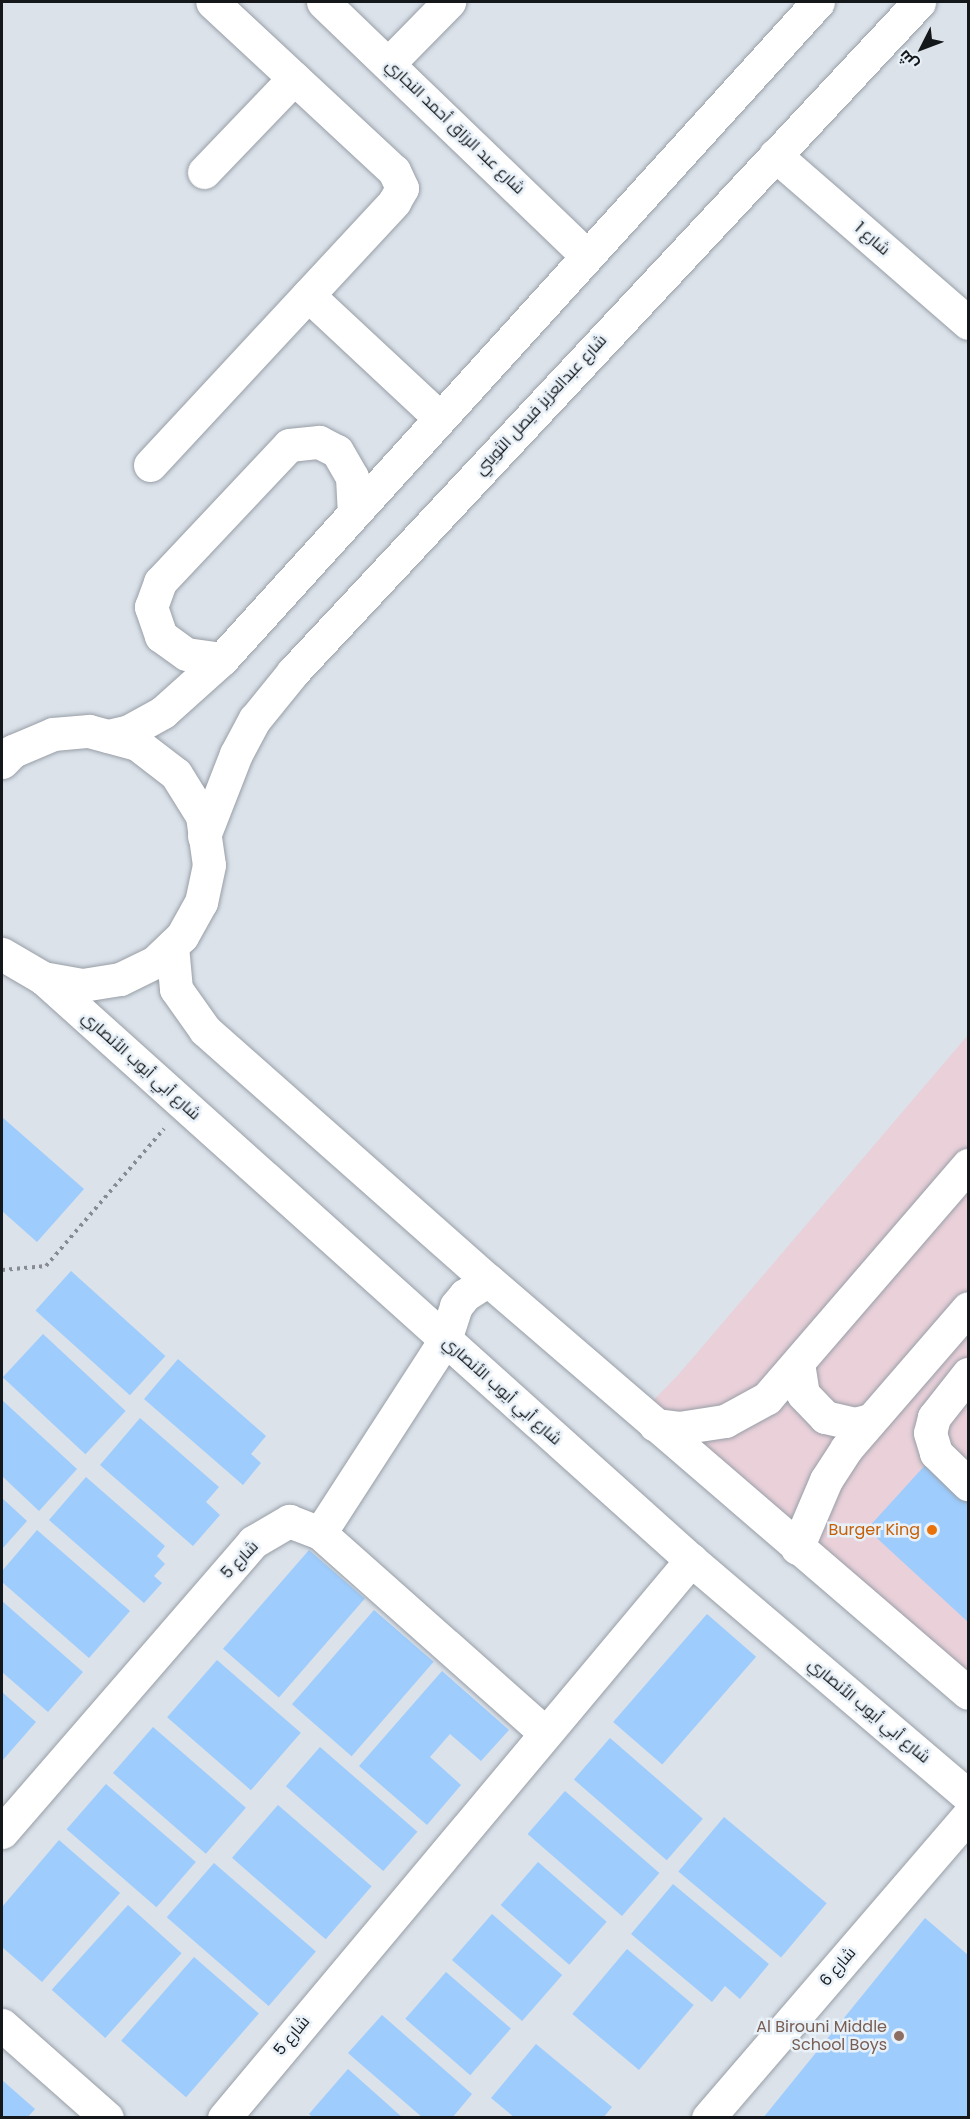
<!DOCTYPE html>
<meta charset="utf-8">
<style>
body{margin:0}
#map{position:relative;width:970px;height:2119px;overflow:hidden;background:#dbe2ea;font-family:Poppins,Cairo,sans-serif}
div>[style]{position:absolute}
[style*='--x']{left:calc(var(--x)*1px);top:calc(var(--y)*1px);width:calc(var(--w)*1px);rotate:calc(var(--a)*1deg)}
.commercial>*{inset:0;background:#e9d0d9}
.building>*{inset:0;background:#9dccfd;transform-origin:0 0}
.path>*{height:4px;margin-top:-2px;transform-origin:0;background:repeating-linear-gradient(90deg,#868c91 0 3px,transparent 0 7.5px)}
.roads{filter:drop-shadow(0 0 2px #989ea6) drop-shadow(0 0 2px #989ea6)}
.minor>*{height:33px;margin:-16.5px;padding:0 16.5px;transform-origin:16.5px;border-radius:16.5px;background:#fff}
.dots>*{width:16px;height:16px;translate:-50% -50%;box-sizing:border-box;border:3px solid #e8f0f8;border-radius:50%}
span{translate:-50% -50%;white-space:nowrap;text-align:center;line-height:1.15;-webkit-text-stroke:5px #e8f0f8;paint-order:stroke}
.street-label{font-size:16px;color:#15181b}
.food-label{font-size:16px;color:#c56008}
.right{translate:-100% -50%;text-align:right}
.education-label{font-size:16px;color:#785e54}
.frame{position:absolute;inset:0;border:3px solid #15181b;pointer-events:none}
.north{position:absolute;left:892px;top:18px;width:60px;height:60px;-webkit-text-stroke:4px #e8f0f8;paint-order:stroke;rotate:228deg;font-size:16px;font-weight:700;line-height:24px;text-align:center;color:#15181b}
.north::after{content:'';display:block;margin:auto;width:21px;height:27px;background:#15181b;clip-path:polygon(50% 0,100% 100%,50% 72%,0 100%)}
</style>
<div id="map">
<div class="commercial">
<i style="clip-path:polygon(968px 1035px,968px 1692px,641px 1413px,679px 1374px)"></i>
</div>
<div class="building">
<i style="clip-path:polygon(2px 1117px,84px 1189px,37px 1242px,2px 1211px)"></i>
<i style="left:71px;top:1271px;width:127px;height:53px;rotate:42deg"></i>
<i style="left:43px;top:1334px;width:113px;height:59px;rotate:43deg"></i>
<i style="clip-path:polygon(178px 1359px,266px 1436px,251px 1454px,261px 1463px,243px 1485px,144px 1399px)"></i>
<i style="clip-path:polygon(2px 1400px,77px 1469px,39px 1511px,2px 1476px)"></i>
<i style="clip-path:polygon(140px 1418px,219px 1487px,206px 1502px,220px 1515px,193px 1546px,100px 1465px)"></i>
<i style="clip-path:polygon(928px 1462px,968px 1500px,968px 1622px,867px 1529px)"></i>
<i style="clip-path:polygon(86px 1477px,165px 1546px,157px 1556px,165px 1564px,154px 1576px,162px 1583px,144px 1603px,49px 1520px)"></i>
<i style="clip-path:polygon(2px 1498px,27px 1521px,2px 1549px)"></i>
<i style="clip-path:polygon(37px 1530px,130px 1611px,89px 1658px,2px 1582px,2px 1571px)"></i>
<i style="left:309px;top:1550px;width:74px;height:131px;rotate:41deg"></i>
<i style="clip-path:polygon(2px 1601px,83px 1672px,48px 1712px,2px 1672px)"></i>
<i style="left:374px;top:1610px;width:79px;height:125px;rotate:41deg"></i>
<i style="left:707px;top:1614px;width:65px;height:143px;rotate:41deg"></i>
<i style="left:217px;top:1660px;width:111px;height:76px;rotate:41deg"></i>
<i style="clip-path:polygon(442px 1671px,509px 1730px,481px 1761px,450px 1734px,430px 1757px,461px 1785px,427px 1825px,359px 1766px)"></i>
<i style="clip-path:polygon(2px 1692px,36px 1722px,2px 1761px)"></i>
<i style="left:153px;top:1727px;width:123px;height:61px;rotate:41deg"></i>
<i style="left:610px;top:1738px;width:123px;height:55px;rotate:41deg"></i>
<i style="left:320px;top:1747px;width:129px;height:52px;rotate:41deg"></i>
<i style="left:106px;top:1784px;width:119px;height:60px;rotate:41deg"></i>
<i style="left:565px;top:1791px;width:125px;height:57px;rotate:41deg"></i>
<i style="left:278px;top:1805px;width:124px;height:70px;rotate:41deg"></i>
<i style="left:724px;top:1817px;width:134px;height:71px;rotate:40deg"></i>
<i style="clip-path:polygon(59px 1840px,120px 1893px,42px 1982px,2px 1947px,2px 1907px)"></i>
<i style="left:538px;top:1862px;width:91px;height:57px;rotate:41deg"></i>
<i style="left:214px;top:1863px;width:135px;height:72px;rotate:41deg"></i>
<i style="clip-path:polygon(673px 1884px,769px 1964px,740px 1999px,725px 1986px,712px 2002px,631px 1934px)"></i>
<i style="left:128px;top:1905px;width:72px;height:114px;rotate:42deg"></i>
<i style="left:492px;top:1914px;width:93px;height:61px;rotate:41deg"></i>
<i style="clip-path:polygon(925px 1918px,968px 1955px,968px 2118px,763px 2118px)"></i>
<i style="left:627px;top:1949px;width:87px;height:85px;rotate:40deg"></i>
<i style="left:194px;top:1957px;width:86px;height:111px;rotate:41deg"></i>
<i style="left:446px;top:1972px;width:86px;height:62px;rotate:41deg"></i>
<i style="clip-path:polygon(382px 2015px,472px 2094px,452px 2118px,423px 2118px,348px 2053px)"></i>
<i style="clip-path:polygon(536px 2044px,612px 2107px,603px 2118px,515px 2118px,491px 2098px)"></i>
<i style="clip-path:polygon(348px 2069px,403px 2118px,313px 2118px,309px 2114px)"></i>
<i style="clip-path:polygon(2px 2080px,35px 2109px,27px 2118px,2px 2118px)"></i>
</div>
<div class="path">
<i style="--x:2;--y:1270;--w:44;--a:-5.2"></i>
<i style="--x:46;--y:1266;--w:181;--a:-49.3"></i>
</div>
<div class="roads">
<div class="minor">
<i style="--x:323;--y:2;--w:364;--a:43.9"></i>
<i style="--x:389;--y:63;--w:86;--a:-45.5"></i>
<i style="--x:775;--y:155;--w:256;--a:41"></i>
<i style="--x:204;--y:172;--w:130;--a:-46.2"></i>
<i style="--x:308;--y:295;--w:179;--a:43"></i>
<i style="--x:150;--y:465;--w:359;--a:-47.1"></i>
<i style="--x:394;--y:202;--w:16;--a:-60"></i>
<i style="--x:402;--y:188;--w:19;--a:-115"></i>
<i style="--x:394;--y:171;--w:248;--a:-137.1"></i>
<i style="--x:222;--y:659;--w:36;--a:-172"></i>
<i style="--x:186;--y:654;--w:31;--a:-144"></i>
<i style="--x:161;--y:636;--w:31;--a:-109"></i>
<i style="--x:151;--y:607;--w:27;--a:-70"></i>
<i style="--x:160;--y:582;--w:188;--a:-46.7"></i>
<i style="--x:289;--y:445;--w:30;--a:-6"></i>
<i style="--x:319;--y:442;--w:20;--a:27"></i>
<i style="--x:337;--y:451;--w:30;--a:60"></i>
<i style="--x:352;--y:477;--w:35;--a:87"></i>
<i style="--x:108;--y:736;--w:22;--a:-13"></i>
<i style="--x:129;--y:731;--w:39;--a:-29"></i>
<i style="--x:163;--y:712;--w:79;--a:-41.9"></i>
<i style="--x:222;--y:659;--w:887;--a:-47.79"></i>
<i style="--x:2;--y:762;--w:16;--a:-45"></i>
<i style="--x:13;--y:751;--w:43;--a:-23"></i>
<i style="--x:53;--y:734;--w:36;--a:-5"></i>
<i style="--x:89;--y:731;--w:50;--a:15.2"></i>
<i style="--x:137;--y:744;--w:49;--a:37.6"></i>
<i style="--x:176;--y:774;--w:49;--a:58.2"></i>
<i style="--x:202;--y:816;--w:49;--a:81.9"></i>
<i style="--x:209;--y:865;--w:38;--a:102"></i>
<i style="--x:201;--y:902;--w:39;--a:119"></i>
<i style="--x:182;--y:936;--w:37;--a:136"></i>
<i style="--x:155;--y:962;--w:39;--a:154"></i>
<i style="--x:120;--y:979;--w:38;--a:171"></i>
<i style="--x:82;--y:985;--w:40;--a:-170"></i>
<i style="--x:43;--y:978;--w:48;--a:-149.7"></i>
<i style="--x:204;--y:836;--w:88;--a:-68.7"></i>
<i style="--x:236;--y:754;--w:40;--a:-62"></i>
<i style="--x:255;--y:719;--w:60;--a:-51"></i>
<i style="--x:293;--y:672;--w:917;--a:-46.94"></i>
<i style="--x:172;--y:946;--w:43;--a:84.7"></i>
<i style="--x:176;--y:989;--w:50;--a:54.7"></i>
<i style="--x:205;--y:1030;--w:378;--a:41.5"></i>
<i style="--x:488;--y:1280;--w:633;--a:40.71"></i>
<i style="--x:43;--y:978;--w:871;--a:41.93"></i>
<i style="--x:691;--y:1560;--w:364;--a:40.4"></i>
<i style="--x:798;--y:1363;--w:31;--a:81"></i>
<i style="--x:803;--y:1394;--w:32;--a:46"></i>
<i style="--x:825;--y:1417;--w:31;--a:13"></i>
<i style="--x:855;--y:1424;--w:16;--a:-15"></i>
<i style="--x:968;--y:1374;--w:55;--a:128.3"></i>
<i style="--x:934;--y:1417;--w:16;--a:104"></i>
<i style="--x:930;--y:1433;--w:21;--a:73"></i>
<i style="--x:936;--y:1453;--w:45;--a:44.1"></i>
<i style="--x:655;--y:1425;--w:24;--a:7"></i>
<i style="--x:679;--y:1428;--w:47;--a:-8.7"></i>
<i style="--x:725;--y:1421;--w:48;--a:-28.7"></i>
<i style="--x:767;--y:1398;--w:308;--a:-49.2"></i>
<i style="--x:320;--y:1533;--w:230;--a:-57.1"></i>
<i style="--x:445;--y:1340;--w:36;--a:-72"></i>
<i style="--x:456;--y:1306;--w:14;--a:-51"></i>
<i style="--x:465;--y:1295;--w:27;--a:-33"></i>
<i style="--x:797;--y:1548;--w:74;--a:-66.9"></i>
<i style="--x:826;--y:1480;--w:37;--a:-57"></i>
<i style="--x:846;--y:1449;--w:186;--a:-49.1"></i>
<i style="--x:2;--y:1832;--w:384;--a:-49.1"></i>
<i style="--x:253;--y:1542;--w:42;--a:-30.3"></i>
<i style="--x:289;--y:1521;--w:33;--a:21"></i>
<i style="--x:320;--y:1533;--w:301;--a:41.6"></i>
<i style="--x:2;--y:2025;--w:140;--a:41.5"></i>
<i style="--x:224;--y:2118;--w:728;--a:-50.07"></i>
<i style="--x:708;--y:2118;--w:399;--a:-49.3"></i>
</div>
</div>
<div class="dots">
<i style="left:932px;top:1530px;background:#e8710a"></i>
<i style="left:899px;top:2036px;background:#8d6e63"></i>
</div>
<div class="street-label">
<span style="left:455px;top:127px;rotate:44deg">شارع عبد الرزاق أحمد النجاري</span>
<span style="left:872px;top:239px;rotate:41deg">شارع 1</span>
<span style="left:541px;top:405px;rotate:-47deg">شارع عبدالعزيز فيصل الثويني</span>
<span style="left:141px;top:1066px;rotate:42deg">شارع أبي أيوب الأنصاري</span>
<span style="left:502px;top:1391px;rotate:42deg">شارع أبي أيوب الأنصاري</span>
<span style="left:240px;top:1560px;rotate:-46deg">شارع 5</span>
<span style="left:869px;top:1711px;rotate:40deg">شارع أبي أيوب الأنصاري</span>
<span style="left:838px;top:1967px;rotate:-49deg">شارع 6</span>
<span style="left:292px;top:2036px;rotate:-50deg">شارع 5</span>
</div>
<div class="food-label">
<span class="right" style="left:920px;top:1530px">Burger King</span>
</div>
<div class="education-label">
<span class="right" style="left:887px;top:2036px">Al Birouni Middle<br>School Boys</span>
</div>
<div class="frame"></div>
<div class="north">ش</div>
</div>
